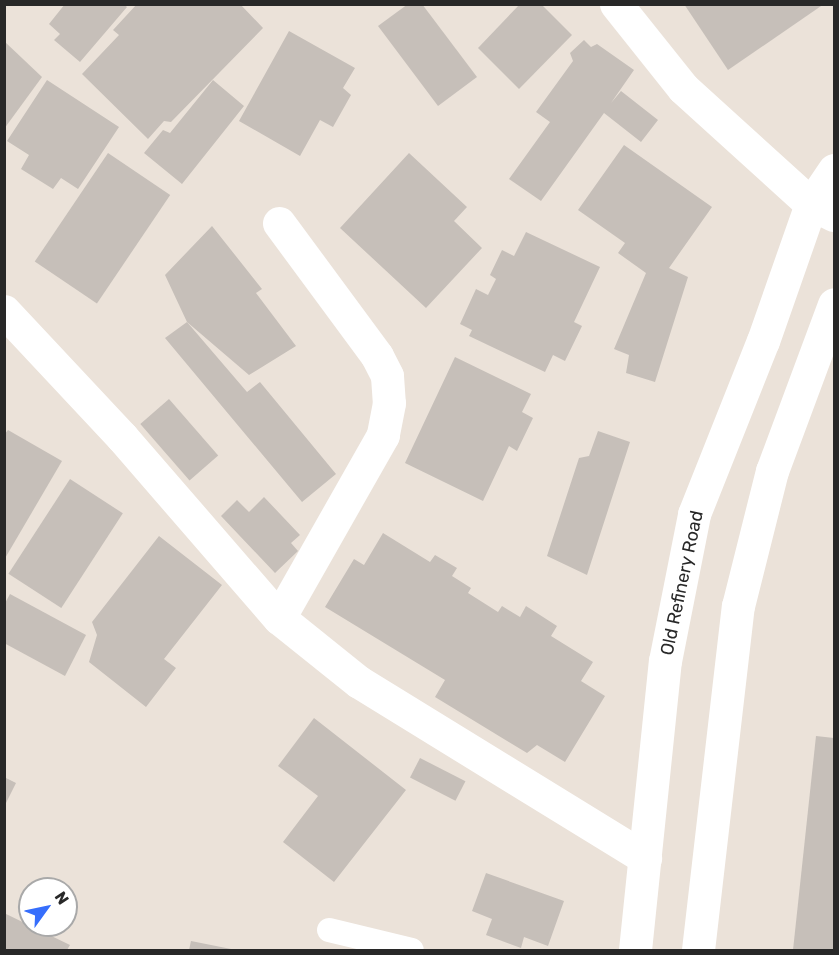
<!DOCTYPE html>
<style>
body{margin:0}
#map{position:relative;width:839px;height:955px;overflow:hidden;background:#ebe2d9;font-family:Rubik,sans-serif}
div>[style]{position:absolute}
[style*='--x']{left:calc(var(--x)*1px);top:calc(var(--y)*1px);width:calc(var(--w)*1px);rotate:calc(var(--a)*1deg)}
.building>*{inset:0;background:#c6bfb9;transform-origin:0 0}
.lane>*{height:24px;margin:-12px;padding:0 12px;transform-origin:12px;border-radius:12px;background:#fff}
.street>*{height:33px;margin:-16.5px;padding:0 16.5px;transform-origin:16.5px;border-radius:16.5px;background:#fff}
.secondary>*{height:33px;margin:-16.5px;padding:0 16.5px;transform-origin:16.5px;border-radius:16.5px;background:#fff}
span{translate:-50% -50%;white-space:nowrap;text-align:center;line-height:1.15;-webkit-text-stroke:4.5px #fff;paint-order:stroke}
.street-label{font-size:18px;color:#282828}
.frame{position:absolute;inset:0;border:6px solid #282828;pointer-events:none}
.north{position:absolute;left:18px;top:877px;width:60px;height:60px;box-sizing:border-box;background:#fff;border:2px solid #a9a9a9;border-radius:50%;rotate:57deg;font-size:16px;font-weight:700;line-height:24px;text-align:center;color:#282828}
.north::after{content:'';display:block;margin:auto;width:21px;height:27px;background:#366efc;clip-path:polygon(50% 0,100% 100%,50% 72%,0 100%)}
</style>
<div id="map">
<div class="building">
<i style="clip-path:polygon(65px 4px,124px 4px,127px 7px,80px 62px,54px 40px,60px 34px,49px 24px)"></i>
<i style="clip-path:polygon(137px 4px,240px 4px,263px 28px,171px 122px,164px 121px,148px 139px,82px 74px,119px 35px,113px 30px)"></i>
<i style="clip-path:polygon(408px 4px,422px 4px,477px 77px,438px 106px,378px 26px)"></i>
<i style="clip-path:polygon(520px 4px,541px 4px,572px 35px,519px 89px,478px 48px)"></i>
<i style="clip-path:polygon(684px 4px,824px 4px,728px 70px)"></i>
<i style="clip-path:polygon(289px 31px,355px 68px,343px 88px,351px 95px,333px 127px,320px 120px,300px 156px,239px 121px)"></i>
<i style="clip-path:polygon(584px 40px,591px 47px,597px 44px,634px 70px,611px 103px,621px 91px,658px 120px,641px 142px,604px 113px,541px 201px,509px 179px,550px 122px,536px 112px,573px 61px,570px 53px)"></i>
<i style="clip-path:polygon(4px 41px,42px 77px,4px 129px)"></i>
<i style="clip-path:polygon(47px 80px,119px 127px,78px 189px,61px 178px,53px 189px,21px 169px,29px 155px,7px 141px)"></i>
<i style="clip-path:polygon(213px 80px,244px 106px,182px 184px,144px 153px,163px 130px,170px 133px)"></i>
<i style="clip-path:polygon(624px 145px,712px 207px,669px 268px,688px 277px,655px 382px,626px 373px,629px 355px,614px 349px,646px 273px,618px 253px,625px 243px,578px 210px)"></i>
<i style="left:108px;top:153px;width:75px;height:131px;rotate:34deg"></i>
<i style="clip-path:polygon(409px 153px,467px 207px,454px 221px,482px 248px,426px 308px,340px 228px)"></i>
<i style="clip-path:polygon(212px 226px,262px 289px,256px 293px,296px 346px,249px 375px,187px 322px,165px 275px)"></i>
<i style="clip-path:polygon(526px 232px,600px 267px,574px 322px,582px 326px,565px 361px,553px 355px,545px 372px,469px 336px,472px 330px,460px 324px,476px 289px,488px 295px,496px 279px,490px 275px,502px 250px,514px 256px)"></i>
<i style="clip-path:polygon(187px 322px,247px 392px,260px 382px,336px 474px,302px 502px,165px 338px)"></i>
<i style="clip-path:polygon(455px 357px,531px 394px,522px 412px,533px 418px,517px 451px,509px 446px,483px 501px,405px 463px)"></i>
<i style="left:169px;top:399px;width:75px;height:38px;rotate:49deg"></i>
<i style="clip-path:polygon(8px 430px,62px 461px,4px 560px,4px 435px)"></i>
<i style="clip-path:polygon(598px 431px,630px 442px,587px 575px,547px 556px,579px 458px,589px 456px)"></i>
<i style="left:70px;top:479px;width:63px;height:113px;rotate:33deg"></i>
<i style="clip-path:polygon(264px 497px,300px 535px,291px 543px,298px 551px,275px 573px,221px 516px,237px 500px,249px 512px)"></i>
<i style="clip-path:polygon(383px 533px,430px 562px,435px 555px,457px 568px,452px 576px,471px 588px,468px 593px,498px 612px,502px 606px,520px 617px,526px 606px,557px 626px,551px 636px,593px 662px,581px 681px,605px 696px,565px 762px,537px 745px,527px 753px,435px 697px,445px 680px,325px 607px,354px 559px,364px 565px)"></i>
<i style="clip-path:polygon(159px 536px,222px 585px,164px 659px,176px 668px,146px 707px,89px 662px,97px 635px,92px 622px)"></i>
<i style="clip-path:polygon(10px 594px,86px 635px,65px 676px,4px 643px,4px 605px)"></i>
<i style="clip-path:polygon(314px 718px,406px 790px,334px 882px,283px 842px,318px 796px,278px 766px)"></i>
<i style="clip-path:polygon(816px 736px,834px 738px,834px 950px,793px 950px)"></i>
<i style="left:420px;top:758px;width:51px;height:22px;rotate:27deg"></i>
<i style="clip-path:polygon(4px 777px,16px 783px,4px 807px)"></i>
<i style="clip-path:polygon(486px 873px,564px 901px,548px 946px,524px 937px,521px 948px,486px 935px,492px 919px,472px 911px)"></i>
<i style="clip-path:polygon(4px 913px,70px 945px,67px 950px,4px 950px)"></i>
<i style="clip-path:polygon(191px 941px,231px 949px,230px 950px,189px 950px)"></i>
</div>
<div class="lane">
<i style="--x:329;--y:930;--w:85;--a:13.5"></i>
</div>
<div class="street">
<i style="--x:616;--y:4;--w:107;--a:51.4"></i>
<i style="--x:683;--y:88;--w:173;--a:42.2"></i>
<i style="--x:811;--y:204;--w:25;--a:26"></i>
<i style="--x:279;--y:223;--w:165;--a:53.6"></i>
<i style="--x:377;--y:356;--w:22;--a:63"></i>
<i style="--x:387;--y:376;--w:27;--a:86"></i>
<i style="--x:389;--y:403;--w:33;--a:101"></i>
<i style="--x:383;--y:435;--w:210;--a:119.6"></i>
<i style="--x:4;--y:311;--w:173;--a:46.9"></i>
<i style="--x:122;--y:437;--w:240;--a:49.1"></i>
<i style="--x:279;--y:618;--w:102;--a:38.7"></i>
<i style="--x:359;--y:682;--w:336;--a:31.6"></i>
</div>
<div class="secondary">
<i style="--x:635;--y:950;--w:291;--a:-84.1"></i>
<i style="--x:665;--y:661;--w:150;--a:-78.8"></i>
<i style="--x:694;--y:514;--w:186;--a:-68.3"></i>
<i style="--x:763;--y:341;--w:145;--a:-70.7"></i>
<i style="--x:811;--y:204;--w:41;--a:-55.9"></i>
<i style="--x:698;--y:950;--w:346;--a:-83.4"></i>
<i style="--x:738;--y:606;--w:139;--a:-75.9"></i>
<i style="--x:772;--y:471;--w:178;--a:-69.6"></i>
</div>
<div class="street-label">
<span style="left:682px;top:583px;rotate:-78deg">Old Refinery Road</span>
</div>
<div class="frame"></div>
<div class="north">N</div>
</div>
